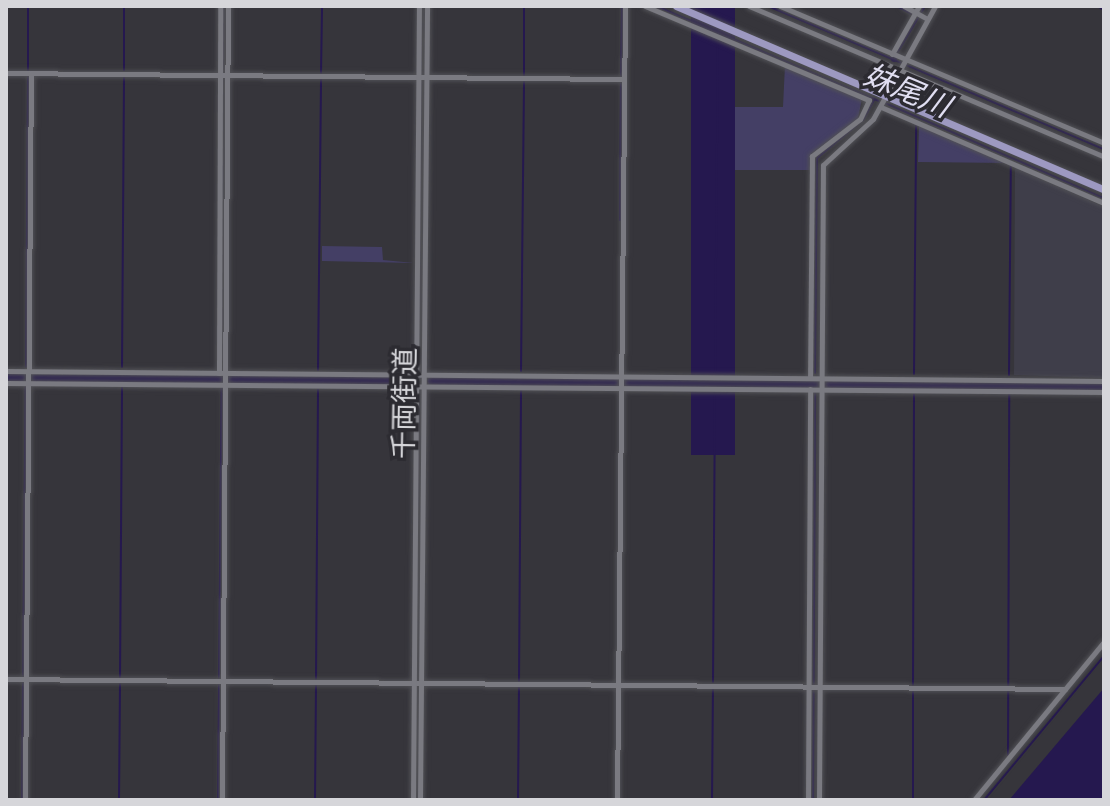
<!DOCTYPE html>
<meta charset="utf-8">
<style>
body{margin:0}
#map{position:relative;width:1110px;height:806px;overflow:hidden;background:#36353b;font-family:Montserrat,"Noto Sans JP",sans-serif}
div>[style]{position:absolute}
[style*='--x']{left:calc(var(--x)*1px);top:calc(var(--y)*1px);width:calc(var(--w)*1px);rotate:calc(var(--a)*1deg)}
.built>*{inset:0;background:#3f3e4a}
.green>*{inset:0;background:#443f65}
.water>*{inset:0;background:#25184f;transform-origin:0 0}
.stream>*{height:2px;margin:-1px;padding:0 1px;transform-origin:1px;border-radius:1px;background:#25184f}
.canal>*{height:6px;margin:-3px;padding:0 3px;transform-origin:3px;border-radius:3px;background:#25184f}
.river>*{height:10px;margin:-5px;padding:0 5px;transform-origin:5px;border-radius:5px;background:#25184f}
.roads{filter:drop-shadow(0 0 2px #515156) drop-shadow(0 0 2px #515156)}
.minor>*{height:5px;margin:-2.5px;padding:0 2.5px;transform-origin:2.5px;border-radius:2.5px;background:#7a7a81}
.major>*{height:7px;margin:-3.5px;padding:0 3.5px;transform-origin:3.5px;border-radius:3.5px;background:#9d99c1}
span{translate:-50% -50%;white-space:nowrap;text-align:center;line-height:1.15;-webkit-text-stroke:7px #2c2b31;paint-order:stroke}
.street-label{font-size:28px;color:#d6d6da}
.water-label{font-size:30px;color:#e0def1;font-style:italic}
.frame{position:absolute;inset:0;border:8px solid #d6d6da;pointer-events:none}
</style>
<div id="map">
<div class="built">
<i style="clip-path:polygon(1015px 167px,1104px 207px,1103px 378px,1014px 375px)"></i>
</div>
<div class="green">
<i style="clip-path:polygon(785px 65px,862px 98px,858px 119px,811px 154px,810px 170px,720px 170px,720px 107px,783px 107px)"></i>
<i style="clip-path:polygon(919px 126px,1008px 163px,918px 162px)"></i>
<i style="clip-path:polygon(322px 246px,382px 247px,383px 260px,414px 263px,322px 261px)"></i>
</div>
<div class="water">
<i style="left:691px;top:6px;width:44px;height:449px"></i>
<i style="clip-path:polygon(1104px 688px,1104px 800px,1009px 800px)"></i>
</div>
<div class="stream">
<i style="--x:656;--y:6;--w:242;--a:23.1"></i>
<i style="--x:768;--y:6;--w:365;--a:23.1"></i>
<i style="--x:897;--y:6;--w:19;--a:28"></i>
<i style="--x:1097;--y:6;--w:8;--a:30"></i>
<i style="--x:897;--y:53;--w:55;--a:-59.2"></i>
<i style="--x:28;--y:70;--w:64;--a:-90"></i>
<i style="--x:124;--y:70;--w:64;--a:-90"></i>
<i style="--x:321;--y:73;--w:67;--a:-89.1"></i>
<i style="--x:524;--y:76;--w:70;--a:-90"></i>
<i style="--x:621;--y:77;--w:71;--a:-89.2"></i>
<i style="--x:885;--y:103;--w:239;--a:23.5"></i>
<i style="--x:620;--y:220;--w:138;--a:-89.6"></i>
<i style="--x:419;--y:321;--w:298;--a:-89.6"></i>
<i style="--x:26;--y:367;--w:291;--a:-89.6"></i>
<i style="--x:122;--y:367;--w:290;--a:-89.6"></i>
<i style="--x:222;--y:368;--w:362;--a:-89.8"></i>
<i style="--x:318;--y:370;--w:291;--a:-89.4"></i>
<i style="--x:521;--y:371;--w:290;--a:-89.4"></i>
<i style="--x:715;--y:373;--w:335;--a:-89.5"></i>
<i style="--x:815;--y:373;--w:215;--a:-89.5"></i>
<i style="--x:817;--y:158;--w:60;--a:-39.6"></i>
<i style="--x:863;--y:120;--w:23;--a:-61"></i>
<i style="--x:914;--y:374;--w:251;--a:-89.5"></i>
<i style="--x:1009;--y:375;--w:212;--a:-89.5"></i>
<i style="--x:914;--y:383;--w:5;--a:90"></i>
<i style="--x:521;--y:384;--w:5;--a:-90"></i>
<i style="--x:1009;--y:384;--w:5;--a:90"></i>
<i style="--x:1103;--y:395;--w:205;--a:89.7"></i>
<i style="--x:418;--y:507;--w:107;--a:-89.5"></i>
<i style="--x:120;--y:678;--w:301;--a:-89.6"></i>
<i style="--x:316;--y:679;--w:290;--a:-89.6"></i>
<i style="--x:519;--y:681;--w:291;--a:-89.6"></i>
<i style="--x:713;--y:682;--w:301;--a:-89.6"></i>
<i style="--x:913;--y:685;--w:291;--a:-89.8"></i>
<i style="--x:1008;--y:755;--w:361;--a:-89.8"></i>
<i style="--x:22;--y:800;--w:424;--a:-89.5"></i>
<i style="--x:119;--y:800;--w:116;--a:-89.5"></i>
<i style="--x:218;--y:800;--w:422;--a:-89.5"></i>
<i style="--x:315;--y:800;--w:115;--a:-89.5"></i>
<i style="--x:518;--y:800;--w:113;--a:-89.5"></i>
<i style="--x:712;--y:800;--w:111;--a:-89.5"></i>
<i style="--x:813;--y:800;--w:418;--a:-89.7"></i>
<i style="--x:913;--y:800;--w:109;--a:-90"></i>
<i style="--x:984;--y:800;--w:187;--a:-50.2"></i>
</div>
<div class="canal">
<i style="--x:894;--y:59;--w:1;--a:-90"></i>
</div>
<div class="river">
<i style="--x:6;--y:379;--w:401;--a:0.3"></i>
<i style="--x:432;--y:381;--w:672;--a:0.51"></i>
</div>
<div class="roads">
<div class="minor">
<i style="--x:645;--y:6;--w:243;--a:22.8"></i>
<i style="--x:869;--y:100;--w:21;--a:115"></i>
<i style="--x:860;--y:119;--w:61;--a:142.4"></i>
<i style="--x:812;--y:156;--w:222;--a:90.5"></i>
<i style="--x:749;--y:6;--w:386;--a:23"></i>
<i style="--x:780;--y:6;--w:352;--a:22.9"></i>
<i style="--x:904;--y:6;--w:26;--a:29"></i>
<i style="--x:892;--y:54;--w:55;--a:-60.6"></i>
<i style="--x:6;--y:73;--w:617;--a:0.56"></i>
<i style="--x:881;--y:107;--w:243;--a:23.3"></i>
<i style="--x:6;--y:371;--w:1098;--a:0.52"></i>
<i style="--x:219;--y:373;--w:367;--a:-89.8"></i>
<i style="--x:6;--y:383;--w:1098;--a:0.47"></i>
<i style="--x:6;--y:679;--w:1059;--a:0.54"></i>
<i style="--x:25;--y:800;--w:727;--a:-89.53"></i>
<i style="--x:222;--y:800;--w:794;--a:-89.57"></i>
<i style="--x:413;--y:800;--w:794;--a:-89.57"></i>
<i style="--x:420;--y:800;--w:794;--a:-89.49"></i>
<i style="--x:617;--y:800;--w:794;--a:-89.42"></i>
<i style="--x:808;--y:800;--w:411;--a:-89.7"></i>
<i style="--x:819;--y:800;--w:635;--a:-89.64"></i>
<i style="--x:823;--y:165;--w:68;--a:-42.6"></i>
<i style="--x:873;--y:119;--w:129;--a:-61.2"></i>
<i style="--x:974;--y:800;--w:205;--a:-50.6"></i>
</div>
<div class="major">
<i style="--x:676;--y:6;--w:465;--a:23.2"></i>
</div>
</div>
<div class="street-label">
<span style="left:404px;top:403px;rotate:-89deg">千両街道</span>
</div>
<div class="water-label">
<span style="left:907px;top:91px;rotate:23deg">妹尾川</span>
</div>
<div class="frame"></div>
</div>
